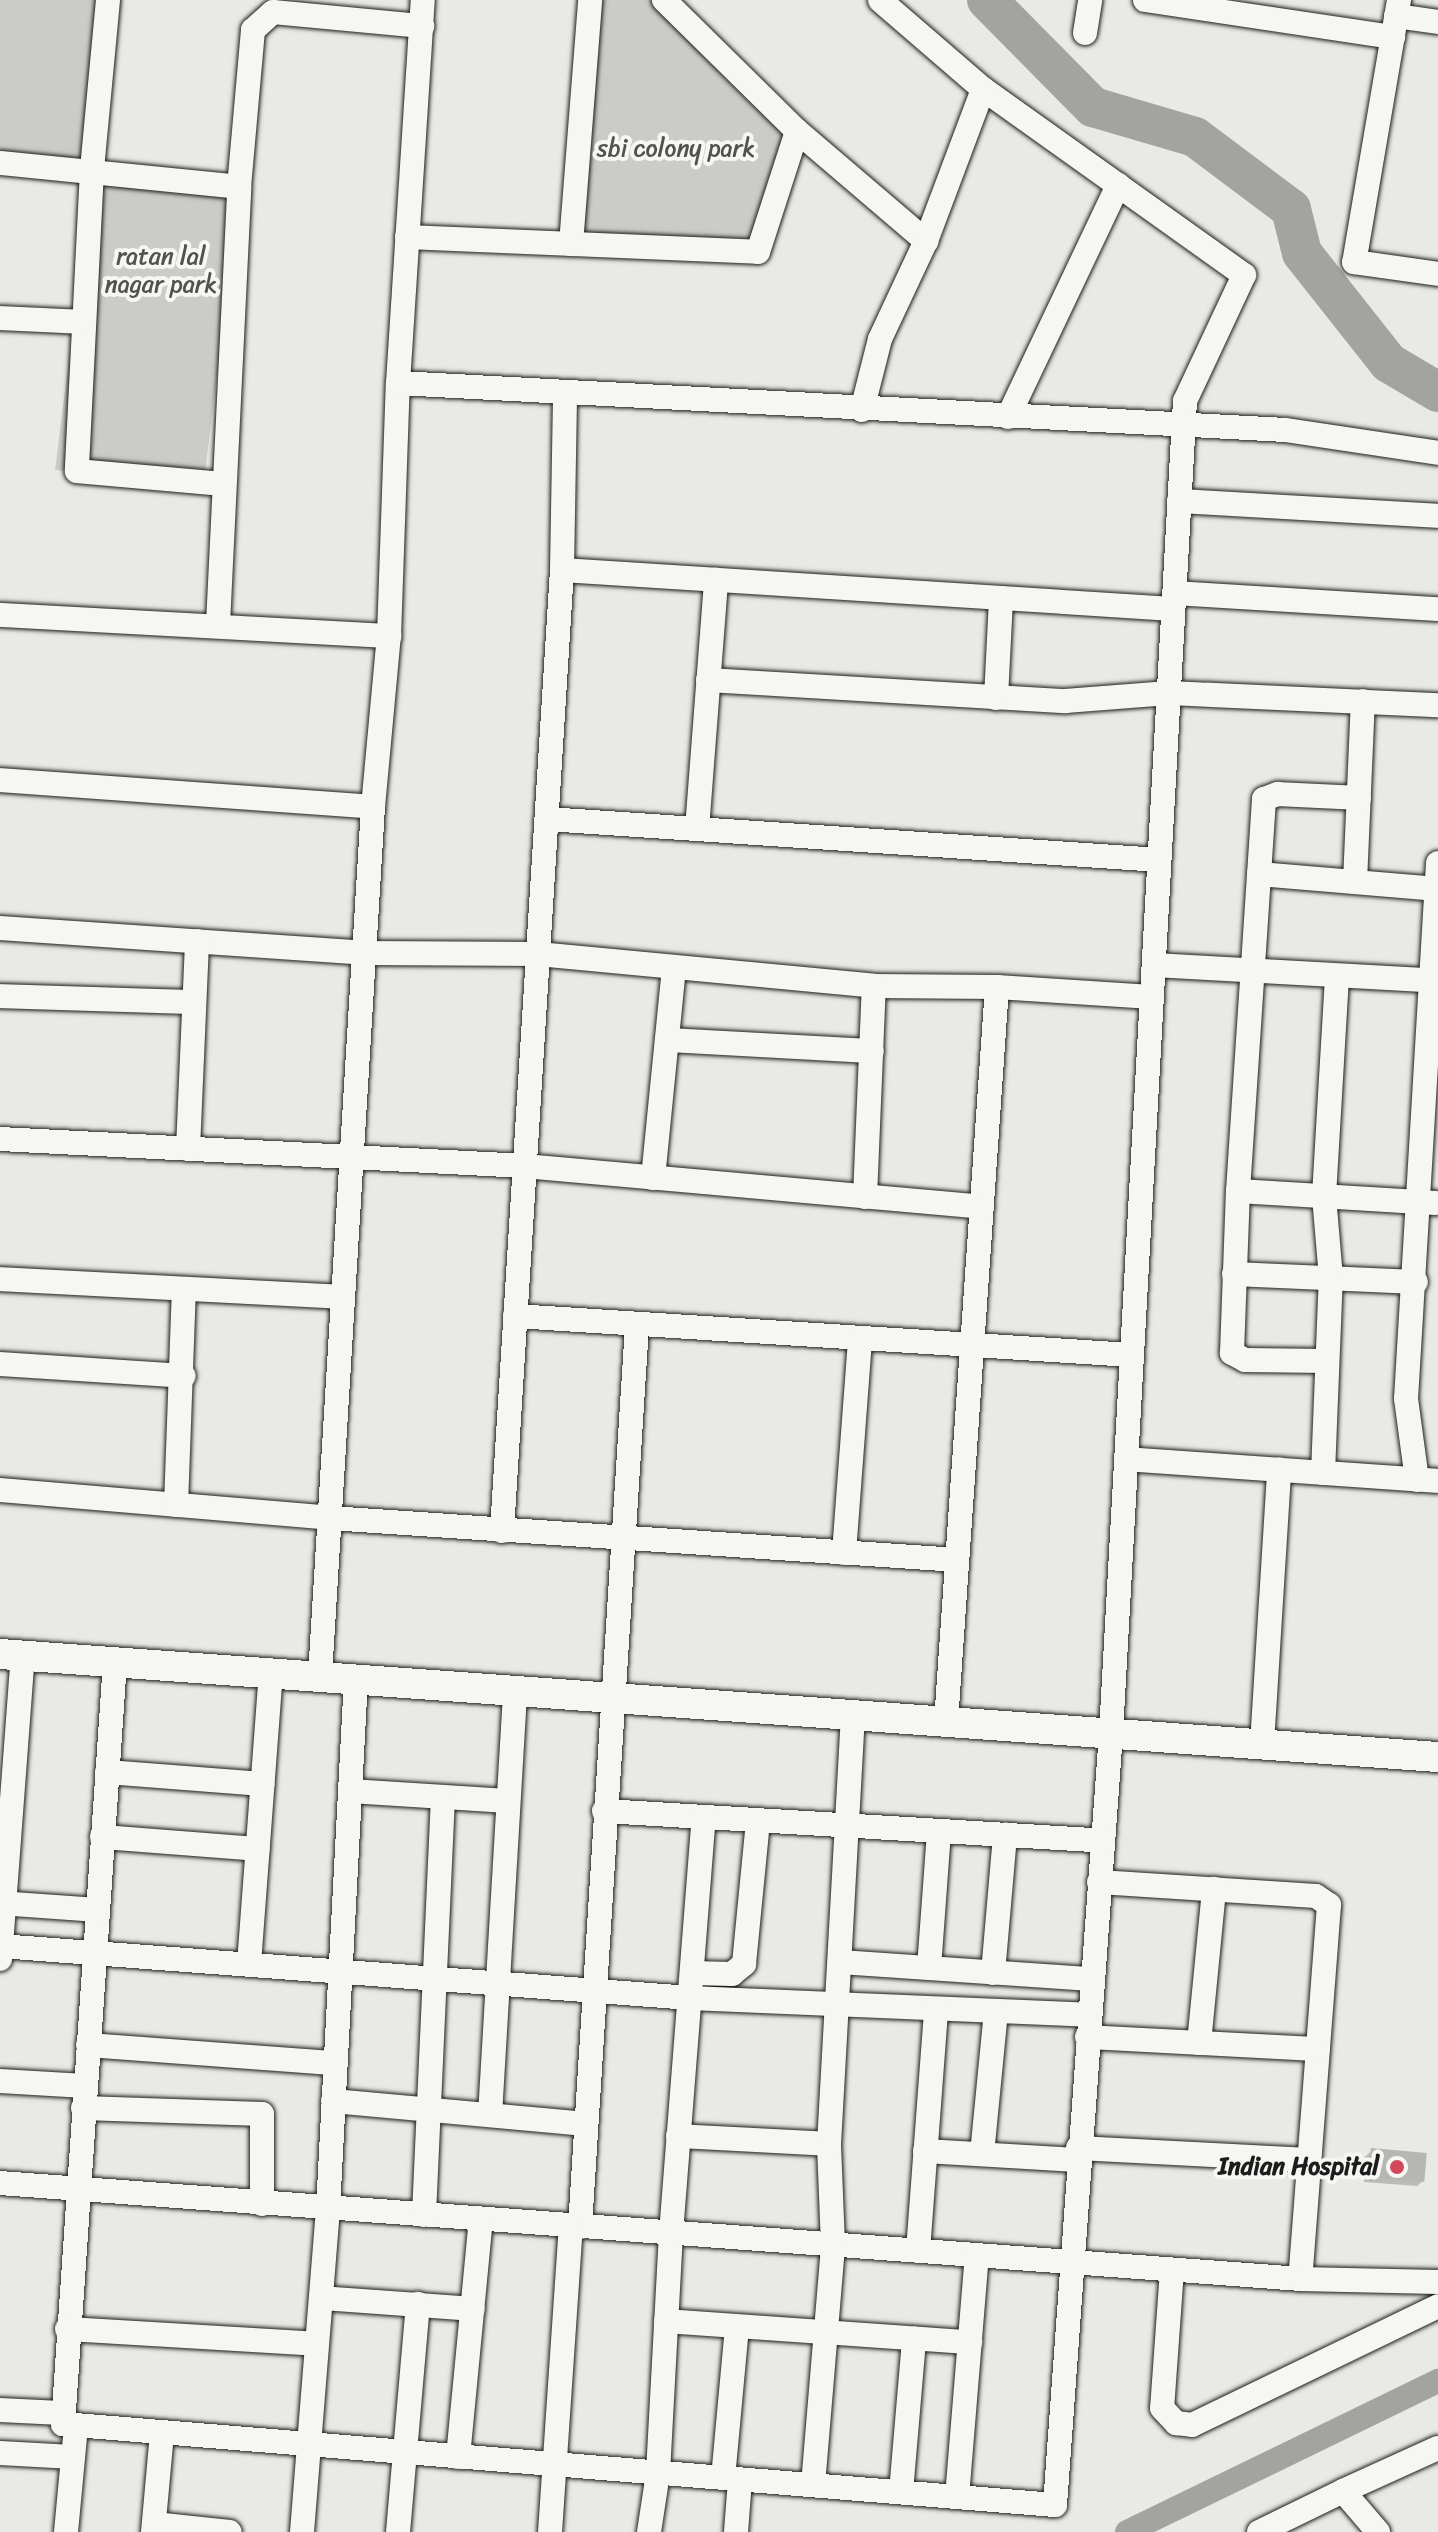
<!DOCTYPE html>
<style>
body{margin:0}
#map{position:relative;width:1438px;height:2532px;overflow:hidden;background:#e9e9e5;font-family:Sriracha,sans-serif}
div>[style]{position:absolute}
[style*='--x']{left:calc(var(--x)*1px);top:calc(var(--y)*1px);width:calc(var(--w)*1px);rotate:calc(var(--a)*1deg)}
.green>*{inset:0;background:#cbcbc7;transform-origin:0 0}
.shadow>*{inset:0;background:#0003}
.canal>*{height:24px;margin:-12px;padding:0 12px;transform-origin:12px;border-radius:12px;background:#a3a3a1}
.river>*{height:40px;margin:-20px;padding:0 20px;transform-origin:20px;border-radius:20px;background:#a3a3a1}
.building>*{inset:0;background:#b6b6b3;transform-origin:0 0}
.roads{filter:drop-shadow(0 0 2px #1c1c1c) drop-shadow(0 0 2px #1c1c1c)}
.minor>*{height:24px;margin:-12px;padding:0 12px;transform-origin:12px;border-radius:12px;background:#f6f6f2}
.tertiary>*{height:30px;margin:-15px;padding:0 15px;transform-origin:15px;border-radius:15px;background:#f6f6f2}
.dots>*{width:22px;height:22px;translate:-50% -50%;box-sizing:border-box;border:4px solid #f6f6f2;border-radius:50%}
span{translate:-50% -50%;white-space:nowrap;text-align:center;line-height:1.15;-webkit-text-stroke:8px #f6f6f2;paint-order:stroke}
.park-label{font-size:24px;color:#51514f}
.poi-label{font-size:24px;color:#1c1c1c;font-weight:700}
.right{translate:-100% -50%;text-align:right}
</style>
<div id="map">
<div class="green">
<i style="clip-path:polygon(0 0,112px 0,96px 168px,0 161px)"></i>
<i style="clip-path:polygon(587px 0,656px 0,802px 130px,762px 252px,571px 244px)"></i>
<i style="left:92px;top:170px;width:149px;height:302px;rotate:7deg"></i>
</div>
<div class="shadow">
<i style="clip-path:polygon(1371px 2151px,1424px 2180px,1417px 2186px,1364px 2182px,1365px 2157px)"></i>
</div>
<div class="canal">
<i style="--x:1127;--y:2532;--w:346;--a:-25.9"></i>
</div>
<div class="river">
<i style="--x:987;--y:0;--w:151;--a:45.3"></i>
<i style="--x:1093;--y:107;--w:106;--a:16.4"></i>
<i style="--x:1195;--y:137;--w:120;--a:36.9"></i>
<i style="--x:1291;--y:209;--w:45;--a:76"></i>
<i style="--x:1302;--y:253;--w:140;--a:51.7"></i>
<i style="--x:1389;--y:363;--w:57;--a:30.6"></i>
</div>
<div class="building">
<i style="left:1371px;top:2148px;width:56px;height:29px;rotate:5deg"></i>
</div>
<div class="roads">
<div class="minor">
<i style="--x:108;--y:0;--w:171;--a:95.4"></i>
<i style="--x:92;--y:170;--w:301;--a:92.9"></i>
<i style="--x:77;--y:471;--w:146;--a:5.1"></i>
<i style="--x:1145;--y:0;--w:251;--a:8.5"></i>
<i style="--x:1399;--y:0;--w:266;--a:99.7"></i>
<i style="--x:1354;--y:262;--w:85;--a:8.1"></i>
<i style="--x:1396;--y:16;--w:42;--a:8.1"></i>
<i style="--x:1085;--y:33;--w:33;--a:-81"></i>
<i style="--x:797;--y:131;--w:170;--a:40.5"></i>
<i style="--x:0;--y:163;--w:240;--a:5.7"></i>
<i style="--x:407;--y:237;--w:351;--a:2.4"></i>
<i style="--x:758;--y:252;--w:127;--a:-72.1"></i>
<i style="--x:797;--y:131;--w:187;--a:-135.4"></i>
<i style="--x:571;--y:244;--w:245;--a:-85.5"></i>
<i style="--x:0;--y:318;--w:84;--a:2.7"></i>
<i style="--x:398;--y:383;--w:888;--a:3.03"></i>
<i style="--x:1285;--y:430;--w:155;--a:8.5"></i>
<i style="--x:862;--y:410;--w:73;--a:-75.8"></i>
<i style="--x:880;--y:339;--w:108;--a:-64.9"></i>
<i style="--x:926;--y:241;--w:162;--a:-69.4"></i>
<i style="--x:1008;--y:417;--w:257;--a:-64.6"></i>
<i style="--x:1179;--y:501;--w:259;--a:3.3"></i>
<i style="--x:562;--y:570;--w:612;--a:3.65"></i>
<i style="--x:1174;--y:593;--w:264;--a:3.5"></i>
<i style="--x:0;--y:615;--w:390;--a:3.1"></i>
<i style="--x:218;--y:624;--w:438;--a:-87.2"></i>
<i style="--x:239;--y:187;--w:158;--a:-84.9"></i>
<i style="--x:253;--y:30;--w:27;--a:-42"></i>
<i style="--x:273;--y:12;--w:150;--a:5.4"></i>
<i style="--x:708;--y:680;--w:358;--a:3.4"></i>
<i style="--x:1065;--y:701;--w:104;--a:-4.4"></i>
<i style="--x:1169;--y:693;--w:269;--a:2.6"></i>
<i style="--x:996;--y:698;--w:100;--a:-87.1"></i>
<i style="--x:0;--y:780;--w:374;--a:4.1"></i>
<i style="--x:547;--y:819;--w:613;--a:3.83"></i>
<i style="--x:697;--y:829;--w:250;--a:-85.6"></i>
<i style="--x:1259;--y:874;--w:179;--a:4.8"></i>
<i style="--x:1355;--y:882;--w:181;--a:-87.5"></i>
<i style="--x:0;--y:928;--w:365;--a:3.9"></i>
<i style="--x:364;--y:953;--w:174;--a:0.3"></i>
<i style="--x:538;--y:954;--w:338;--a:5.4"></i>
<i style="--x:874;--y:986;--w:123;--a:0.5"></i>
<i style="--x:997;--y:987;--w:737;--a:93.97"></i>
<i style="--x:1154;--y:965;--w:284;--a:3.2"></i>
<i style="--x:997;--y:987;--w:155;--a:3.7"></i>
<i style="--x:0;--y:996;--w:194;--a:1.8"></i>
<i style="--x:667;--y:1040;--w:205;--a:3.1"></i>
<i style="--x:0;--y:1139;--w:526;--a:2.94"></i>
<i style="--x:525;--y:1166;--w:458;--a:5.1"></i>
<i style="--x:188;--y:1149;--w:208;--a:-87.5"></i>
<i style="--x:653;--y:1178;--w:212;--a:-84.3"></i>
<i style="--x:1238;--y:1191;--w:198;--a:3.5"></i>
<i style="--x:865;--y:1197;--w:211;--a:-87.6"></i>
<i style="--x:1234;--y:1274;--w:182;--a:2.5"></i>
<i style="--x:0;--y:1279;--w:343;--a:3"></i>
<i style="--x:515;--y:1316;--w:618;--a:3.62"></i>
<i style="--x:1327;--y:1361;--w:82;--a:-179.3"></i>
<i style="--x:1245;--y:1360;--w:15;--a:-152"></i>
<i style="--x:1232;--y:1353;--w:162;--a:-87.9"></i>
<i style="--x:1238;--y:1191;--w:393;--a:-86.2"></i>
<i style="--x:1264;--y:799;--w:15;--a:-20"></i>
<i style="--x:1278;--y:794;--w:81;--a:2.8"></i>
<i style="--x:0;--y:1364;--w:184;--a:3.7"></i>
<i style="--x:1126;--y:1459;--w:313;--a:4"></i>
<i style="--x:1323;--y:1473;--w:195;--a:-87.7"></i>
<i style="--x:1331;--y:1278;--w:82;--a:-94.9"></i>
<i style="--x:1324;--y:1196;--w:220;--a:-86.6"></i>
<i style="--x:1417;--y:1480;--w:82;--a:-97.7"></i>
<i style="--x:1406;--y:1399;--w:537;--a:-86.58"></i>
<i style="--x:0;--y:1490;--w:331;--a:4.8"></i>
<i style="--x:330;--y:1518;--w:628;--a:3.83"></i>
<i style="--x:176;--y:1505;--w:216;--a:-87.9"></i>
<i style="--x:502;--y:1531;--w:963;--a:-86.43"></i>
<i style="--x:562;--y:570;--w:177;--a:-89"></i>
<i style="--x:844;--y:1553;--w:214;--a:-85.7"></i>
<i style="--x:115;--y:1662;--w:764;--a:93.9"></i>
<i style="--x:63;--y:2424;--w:995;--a:4.67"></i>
<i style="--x:1055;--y:2505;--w:774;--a:-85.85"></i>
<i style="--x:1111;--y:1733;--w:1334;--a:-86.82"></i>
<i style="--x:1185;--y:401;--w:139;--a:-64.9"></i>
<i style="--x:1244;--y:275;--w:320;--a:-144.5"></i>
<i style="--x:983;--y:89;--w:136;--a:-139.2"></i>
<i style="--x:320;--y:1676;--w:871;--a:-86.51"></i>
<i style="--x:373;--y:807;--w:172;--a:-84.7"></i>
<i style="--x:389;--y:636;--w:253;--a:-88"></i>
<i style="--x:398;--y:383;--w:384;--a:-86.3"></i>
<i style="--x:1262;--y:1744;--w:275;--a:-86.4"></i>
<i style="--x:107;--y:1772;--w:156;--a:4.4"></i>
<i style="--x:350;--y:1791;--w:158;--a:3.6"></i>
<i style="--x:604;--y:1811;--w:499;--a:3.4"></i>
<i style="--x:102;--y:1837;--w:156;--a:4.4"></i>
<i style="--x:1099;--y:1882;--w:217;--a:3.7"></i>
<i style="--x:1316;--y:1896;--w:16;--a:35"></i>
<i style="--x:1329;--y:1905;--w:375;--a:94.4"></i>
<i style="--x:0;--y:1903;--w:97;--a:4.1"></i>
<i style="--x:0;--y:1946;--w:692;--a:4.31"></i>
<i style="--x:690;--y:1998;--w:399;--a:2.4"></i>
<i style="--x:0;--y:1959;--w:304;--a:-85.7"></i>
<i style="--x:840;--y:1962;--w:252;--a:3.9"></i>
<i style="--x:249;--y:1964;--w:292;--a:-85.7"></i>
<i style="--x:929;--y:1968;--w:136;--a:-85.8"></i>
<i style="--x:692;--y:1973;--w:40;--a:1.4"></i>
<i style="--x:732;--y:1974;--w:16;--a:-40"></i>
<i style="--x:744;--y:1964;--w:144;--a:-84.4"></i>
<i style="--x:993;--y:1973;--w:139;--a:-85"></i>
<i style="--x:1087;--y:2037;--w:231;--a:3"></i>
<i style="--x:1199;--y:2043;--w:155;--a:-84.4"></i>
<i style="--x:88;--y:2045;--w:248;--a:4.2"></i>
<i style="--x:0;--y:2081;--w:85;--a:3.4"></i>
<i style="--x:333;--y:2101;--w:254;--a:5.2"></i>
<i style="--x:83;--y:2108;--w:179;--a:1.9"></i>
<i style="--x:262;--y:2114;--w:90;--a:90"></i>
<i style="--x:490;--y:2115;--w:426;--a:-86.6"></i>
<i style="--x:678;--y:2136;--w:151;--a:3"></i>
<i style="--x:1078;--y:2148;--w:231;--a:3"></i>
<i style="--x:925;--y:2151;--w:152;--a:3.4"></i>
<i style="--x:982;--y:2154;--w:143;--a:-84.4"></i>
<i style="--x:0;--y:2183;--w:1304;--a:4.22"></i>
<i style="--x:1300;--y:2279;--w:138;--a:1.2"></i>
<i style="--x:424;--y:2215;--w:418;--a:-87.4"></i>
<i style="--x:580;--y:2227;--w:904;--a:-86.38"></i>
<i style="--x:918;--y:2251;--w:242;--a:-85.7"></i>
<i style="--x:1172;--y:2270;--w:138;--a:94.1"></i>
<i style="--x:1162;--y:2408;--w:21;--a:47"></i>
<i style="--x:1176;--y:2423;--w:16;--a:7"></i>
<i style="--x:1192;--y:2425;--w:273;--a:-25.8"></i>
<i style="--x:321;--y:2298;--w:152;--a:4.1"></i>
<i style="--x:666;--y:2321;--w:305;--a:4"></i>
<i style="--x:67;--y:2329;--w:250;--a:3.4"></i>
<i style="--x:0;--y:2410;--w:61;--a:2.8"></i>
<i style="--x:0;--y:2453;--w:73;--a:3.1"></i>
<i style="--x:458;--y:2457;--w:239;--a:-84.5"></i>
<i style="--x:723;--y:2478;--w:152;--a:-84.7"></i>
<i style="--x:813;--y:2485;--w:241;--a:-85.2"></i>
<i style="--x:833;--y:2245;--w:101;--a:-92.3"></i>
<i style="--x:829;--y:2144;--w:430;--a:-86.8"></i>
<i style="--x:1343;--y:2491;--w:104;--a:-24.4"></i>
<i style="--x:901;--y:2492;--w:154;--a:-85.1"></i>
<i style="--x:957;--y:2497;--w:242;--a:-85.3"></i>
<i style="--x:154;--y:2524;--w:76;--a:6"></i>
<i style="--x:66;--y:2532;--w:105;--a:-84.6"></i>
<i style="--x:153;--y:2532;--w:99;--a:-84.8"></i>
<i style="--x:302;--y:2532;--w:324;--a:-85.4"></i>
<i style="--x:328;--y:2209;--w:531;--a:-86.98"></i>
<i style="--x:398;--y:2532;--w:229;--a:-85"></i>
<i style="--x:550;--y:2532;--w:307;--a:-86.1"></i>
<i style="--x:649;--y:2532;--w:60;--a:-81.3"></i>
<i style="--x:658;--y:2473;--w:240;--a:-86.9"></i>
<i style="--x:671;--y:2233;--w:417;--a:-85.5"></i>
<i style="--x:736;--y:2532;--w:52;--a:-85.6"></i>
<i style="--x:1259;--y:2532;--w:93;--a:-26"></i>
<i style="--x:1343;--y:2491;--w:54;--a:49.5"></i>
</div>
<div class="tertiary">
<i style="--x:0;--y:1654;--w:1442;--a:4.1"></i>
</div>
</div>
<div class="dots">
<i style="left:1397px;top:2167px;background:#d1495b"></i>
</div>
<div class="park-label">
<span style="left:676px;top:149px">sbi colony park</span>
<span style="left:161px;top:271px">ratan lal<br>nagar park</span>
</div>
<div class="poi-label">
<span class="right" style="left:1379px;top:2167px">Indian Hospital</span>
</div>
</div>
